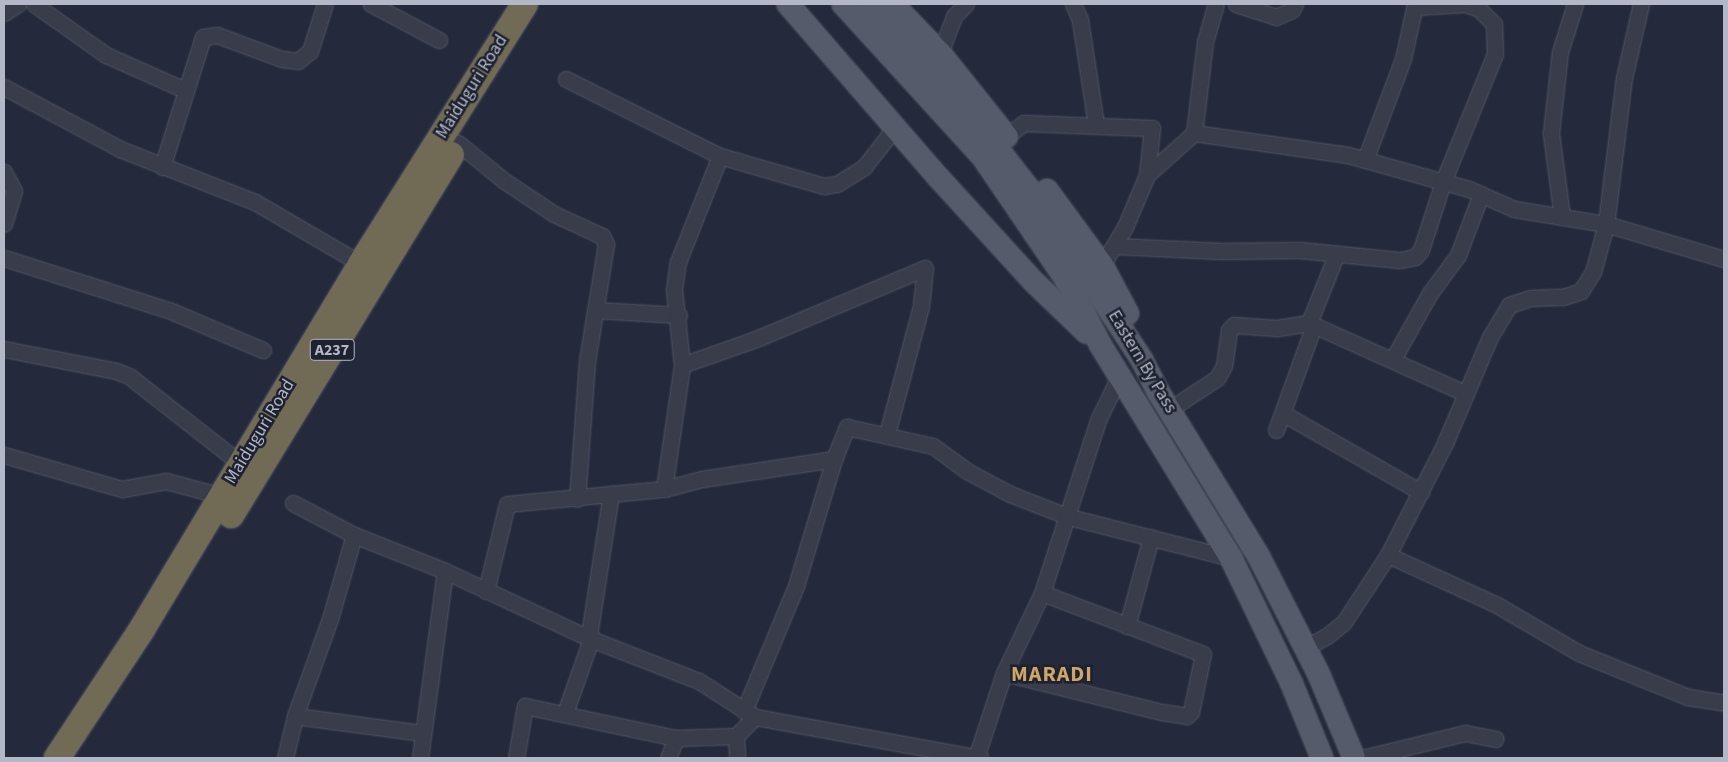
<!DOCTYPE html>
<style>
body{margin:0}
#map{position:relative;width:1728px;height:762px;overflow:hidden;background:#242a3b;font-family:"Source Sans 3",sans-serif}
div>[style]{position:absolute}
[style*='--x']{left:calc(var(--x)*1px);top:calc(var(--y)*1px);width:calc(var(--w)*1px);rotate:calc(var(--a)*1deg)}
.roads{filter:drop-shadow(0 0 1px #535766) drop-shadow(0 0 1px #535766)}
.street>*{height:15px;margin:-7.5px;padding:0 7.5px;transform-origin:7.5px;border-radius:7.5px;background:#383c4b}
.primary>*{height:22px;margin:-11px;padding:0 11px;transform-origin:11px;border-radius:11px;background:#565b6b}
.highway>*{height:26px;margin:-13px;padding:0 13px;transform-origin:13px;border-radius:13px;background:#716b55}
span{translate:-50% -50%;white-space:nowrap;text-align:center;line-height:1.15;-webkit-text-stroke:5px #1d2130;paint-order:stroke}
.shield-label span{padding:1px 4px;background:#1d2130;border:1px solid;border-radius:4px;-webkit-text-stroke-width:0}
.shield-label{font-size:16px;color:#b3b7c7;font-weight:700}
.street-label{font-size:18px;color:#b3b7c7}
.district-label{font-size:22px;color:#cfa666;font-weight:700;letter-spacing:1px}
.frame{position:absolute;inset:0;border:5px solid #b3b7c7;pointer-events:none}
</style>
<div id="map">
<div class="roads">
<div class="street">
<i style="--x:34;--y:4;--w:88;--a:35.3"></i>
<i style="--x:106;--y:55;--w:86;--a:23.9"></i>
<i style="--x:371;--y:4;--w:77;--a:27.9"></i>
<i style="--x:1073;--y:4;--w:17;--a:66"></i>
<i style="--x:1080;--y:20;--w:106;--a:81.3"></i>
<i style="--x:1236;--y:4;--w:42;--a:18"></i>
<i style="--x:1276;--y:17;--w:17;--a:-24"></i>
<i style="--x:1292;--y:10;--w:7;--a:-63"></i>
<i style="--x:4;--y:13;--w:17;--a:-33"></i>
<i style="--x:940;--y:53;--w:40;--a:-69"></i>
<i style="--x:954;--y:16;--w:17;--a:-45"></i>
<i style="--x:566;--y:79;--w:172;--a:26.6"></i>
<i style="--x:720;--y:156;--w:108;--a:16.1"></i>
<i style="--x:824;--y:186;--w:13;--a:-9"></i>
<i style="--x:837;--y:184;--w:32;--a:-32"></i>
<i style="--x:864;--y:167;--w:52;--a:-52"></i>
<i style="--x:4;--y:87;--w:132;--a:28.1"></i>
<i style="--x:120;--y:149;--w:145;--a:21.4"></i>
<i style="--x:255;--y:202;--w:123;--a:30.3"></i>
<i style="--x:1194;--y:133;--w:92;--a:-83.1"></i>
<i style="--x:1205;--y:42;--w:40;--a:-74"></i>
<i style="--x:1006;--y:136;--w:22;--a:-36"></i>
<i style="--x:1024;--y:123;--w:128;--a:2.2"></i>
<i style="--x:1152;--y:128;--w:47;--a:96.1"></i>
<i style="--x:1147;--y:175;--w:63;--a:-41.8"></i>
<i style="--x:1194;--y:133;--w:156;--a:8.1"></i>
<i style="--x:1348;--y:155;--w:126;--a:15.7"></i>
<i style="--x:1469;--y:189;--w:49;--a:24"></i>
<i style="--x:1514;--y:209;--w:93;--a:9.3"></i>
<i style="--x:1606;--y:224;--w:123;--a:16.5"></i>
<i style="--x:458;--y:143;--w:58;--a:39.4"></i>
<i style="--x:503;--y:180;--w:61;--a:33.7"></i>
<i style="--x:554;--y:214;--w:53;--a:24.6"></i>
<i style="--x:602;--y:236;--w:9;--a:63"></i>
<i style="--x:606;--y:244;--w:119;--a:99.2"></i>
<i style="--x:587;--y:361;--w:138;--a:94.1"></i>
<i style="--x:1365;--y:160;--w:108;--a:-69.4"></i>
<i style="--x:1403;--y:59;--w:56;--a:-77.7"></i>
<i style="--x:162;--y:167;--w:136;--a:-72.5"></i>
<i style="--x:203;--y:37;--w:14;--a:-8"></i>
<i style="--x:217;--y:35;--w:69;--a:20.3"></i>
<i style="--x:282;--y:59;--w:16;--a:7"></i>
<i style="--x:298;--y:61;--w:16;--a:-40"></i>
<i style="--x:310;--y:51;--w:49;--a:-72.3"></i>
<i style="--x:4;--y:172;--w:21;--a:62"></i>
<i style="--x:14;--y:191;--w:34;--a:107"></i>
<i style="--x:1562;--y:217;--w:85;--a:-97.5"></i>
<i style="--x:1551;--y:133;--w:81;--a:-83.7"></i>
<i style="--x:1560;--y:52;--w:50;--a:-72.6"></i>
<i style="--x:1114;--y:246;--w:108;--a:2.7"></i>
<i style="--x:1222;--y:251;--w:78;--a:-0.7"></i>
<i style="--x:1300;--y:250;--w:100;--a:5.7"></i>
<i style="--x:1400;--y:260;--w:15;--a:-11"></i>
<i style="--x:1415;--y:257;--w:9;--a:-49"></i>
<i style="--x:1421;--y:250;--w:71;--a:-72.1"></i>
<i style="--x:1443;--y:182;--w:138;--a:-67.9"></i>
<i style="--x:1495;--y:54;--w:30;--a:-92"></i>
<i style="--x:1494;--y:24;--w:23;--a:-135"></i>
<i style="--x:1478;--y:8;--w:15;--a:-164"></i>
<i style="--x:1464;--y:4;--w:49;--a:176.5"></i>
<i style="--x:4;--y:258;--w:175;--a:17.6"></i>
<i style="--x:171;--y:311;--w:100;--a:23"></i>
<i style="--x:1102;--y:265;--w:44;--a:-58.8"></i>
<i style="--x:1125;--y:227;--w:56;--a:-67.1"></i>
<i style="--x:595;--y:310;--w:84;--a:3.4"></i>
<i style="--x:1309;--y:323;--w:171;--a:24.2"></i>
<i style="--x:4;--y:349;--w:114;--a:11.1"></i>
<i style="--x:116;--y:371;--w:14;--a:21"></i>
<i style="--x:129;--y:376;--w:141;--a:38.1"></i>
<i style="--x:1393;--y:359;--w:76;--a:-60.7"></i>
<i style="--x:1430;--y:293;--w:47;--a:-53.6"></i>
<i style="--x:1458;--y:255;--w:65;--a:-69.3"></i>
<i style="--x:682;--y:365;--w:78;--a:-19.4"></i>
<i style="--x:756;--y:339;--w:183;--a:-22.8"></i>
<i style="--x:925;--y:268;--w:38;--a:96"></i>
<i style="--x:921;--y:306;--w:132;--a:104.9"></i>
<i style="--x:1170;--y:409;--w:56;--a:-33.4"></i>
<i style="--x:1217;--y:378;--w:14;--a:-60"></i>
<i style="--x:1224;--y:366;--w:36;--a:-82"></i>
<i style="--x:1229;--y:330;--w:7;--a:-45"></i>
<i style="--x:1234;--y:325;--w:43;--a:4"></i>
<i style="--x:1277;--y:328;--w:32;--a:-9"></i>
<i style="--x:1309;--y:323;--w:73;--a:-68.3"></i>
<i style="--x:1284;--y:414;--w:158;--a:29.7"></i>
<i style="--x:1276;--y:430;--w:112;--a:-70.1"></i>
<i style="--x:4;--y:455;--w:123;--a:16.1"></i>
<i style="--x:122;--y:489;--w:45;--a:-10.3"></i>
<i style="--x:166;--y:481;--w:58;--a:15"></i>
<i style="--x:664;--y:489;--w:125;--a:-81.7"></i>
<i style="--x:682;--y:365;--w:76;--a:-96"></i>
<i style="--x:674;--y:289;--w:27;--a:-82"></i>
<i style="--x:678;--y:262;--w:114;--a:-68.4"></i>
<i style="--x:293;--y:503;--w:69;--a:27.7"></i>
<i style="--x:354;--y:535;--w:98;--a:21.6"></i>
<i style="--x:445;--y:571;--w:161;--a:25"></i>
<i style="--x:591;--y:639;--w:116;--a:21.3"></i>
<i style="--x:699;--y:681;--w:67;--a:32.7"></i>
<i style="--x:755;--y:717;--w:229;--a:10.3"></i>
<i style="--x:1388;--y:555;--w:120;--a:24.6"></i>
<i style="--x:1497;--y:605;--w:95;--a:30.3"></i>
<i style="--x:1579;--y:653;--w:118;--a:22"></i>
<i style="--x:1688;--y:697;--w:36;--a:9"></i>
<i style="--x:486;--y:591;--w:89;--a:-76.4"></i>
<i style="--x:507;--y:504;--w:158;--a:-5.5"></i>
<i style="--x:664;--y:489;--w:39;--a:-15"></i>
<i style="--x:702;--y:479;--w:134;--a:-8.6"></i>
<i style="--x:834;--y:459;--w:35;--a:-68"></i>
<i style="--x:847;--y:427;--w:88;--a:12.5"></i>
<i style="--x:933;--y:446;--w:42;--a:36.3"></i>
<i style="--x:967;--y:471;--w:49;--a:28.1"></i>
<i style="--x:1010;--y:494;--w:63;--a:21.3"></i>
<i style="--x:1069;--y:517;--w:167;--a:14.2"></i>
<i style="--x:1127;--y:626;--w:92;--a:-74.9"></i>
<i style="--x:1305;--y:648;--w:25;--a:-29"></i>
<i style="--x:1327;--y:636;--w:22;--a:-39"></i>
<i style="--x:1344;--y:622;--w:80;--a:-56.7"></i>
<i style="--x:1388;--y:555;--w:126;--a:-63"></i>
<i style="--x:1445;--y:443;--w:115;--a:-67"></i>
<i style="--x:1490;--y:337;--w:37;--a:-59"></i>
<i style="--x:1509;--y:305;--w:22;--a:-18"></i>
<i style="--x:1530;--y:298;--w:33;--a:-2"></i>
<i style="--x:1563;--y:297;--w:19;--a:-18"></i>
<i style="--x:1581;--y:291;--w:22;--a:-58"></i>
<i style="--x:1593;--y:272;--w:50;--a:-74.8"></i>
<i style="--x:1606;--y:224;--w:147;--a:-83"></i>
<i style="--x:1624;--y:78;--w:76;--a:-77.1"></i>
<i style="--x:1004;--y:673;--w:163;--a:13.9"></i>
<i style="--x:1162;--y:712;--w:25;--a:9"></i>
<i style="--x:1187;--y:716;--w:6;--a:-45"></i>
<i style="--x:1191;--y:712;--w:59;--a:-78.3"></i>
<i style="--x:1203;--y:654;--w:172;--a:-159.2"></i>
<i style="--x:744;--y:711;--w:135;--a:-67.4"></i>
<i style="--x:796;--y:586;--w:133;--a:-73.3"></i>
<i style="--x:565;--y:713;--w:78;--a:-70.6"></i>
<i style="--x:591;--y:639;--w:10;--a:-96"></i>
<i style="--x:590;--y:629;--w:137;--a:-81.2"></i>
<i style="--x:295;--y:716;--w:129;--a:7.6"></i>
<i style="--x:736;--y:736;--w:22;--a:87"></i>
<i style="--x:285;--y:758;--w:43;--a:-76.6"></i>
<i style="--x:295;--y:716;--w:103;--a:-70.2"></i>
<i style="--x:330;--y:619;--w:87;--a:-74.1"></i>
<i style="--x:420;--y:758;--w:189;--a:-82.4"></i>
<i style="--x:516;--y:758;--w:53;--a:-80.2"></i>
<i style="--x:525;--y:706;--w:154;--a:12"></i>
<i style="--x:668;--y:758;--w:22;--a:-68"></i>
<i style="--x:676;--y:738;--w:60;--a:-1.9"></i>
<i style="--x:736;--y:736;--w:27;--a:-45"></i>
<i style="--x:976;--y:758;--w:89;--a:-71.8"></i>
<i style="--x:1004;--y:673;--w:89;--a:-64.6"></i>
<i style="--x:1042;--y:593;--w:184;--a:-72"></i>
<i style="--x:1099;--y:418;--w:46;--a:-64"></i>
<i style="--x:1362;--y:758;--w:106;--a:-13.6"></i>
<i style="--x:1465;--y:733;--w:31;--a:11"></i>
</div>
<div class="primary">
<i style="--x:788;--y:4;--w:229;--a:49.1"></i>
<i style="--x:938;--y:177;--w:141;--a:47.6"></i>
<i style="--x:1033;--y:281;--w:74;--a:43.9"></i>
<i style="--x:843;--y:4;--w:206;--a:47.6"></i>
<i style="--x:982;--y:156;--w:151;--a:55.8"></i>
<i style="--x:1067;--y:281;--w:73;--a:62.4"></i>
<i style="--x:1101;--y:346;--w:249;--a:58.5"></i>
<i style="--x:1231;--y:558;--w:138;--a:64.2"></i>
<i style="--x:1291;--y:682;--w:82;--a:67.8"></i>
<i style="--x:871;--y:4;--w:181;--a:48.6"></i>
<i style="--x:991;--y:140;--w:75;--a:52.1"></i>
<i style="--x:1037;--y:199;--w:192;--a:56.9"></i>
<i style="--x:1142;--y:360;--w:37;--a:63"></i>
<i style="--x:1159;--y:393;--w:192;--a:58.6"></i>
<i style="--x:1259;--y:557;--w:132;--a:63"></i>
<i style="--x:1319;--y:675;--w:90;--a:67.1"></i>
<i style="--x:893;--y:4;--w:68;--a:46.2"></i>
<i style="--x:940;--y:53;--w:107;--a:51.4"></i>
<i style="--x:1047;--y:190;--w:93;--a:53.7"></i>
<i style="--x:1102;--y:265;--w:55;--a:62"></i>
</div>
<div class="highway">
<i style="--x:231;--y:515;--w:422;--a:-58.6"></i>
<i style="--x:57;--y:758;--w:154;--a:-56.6"></i>
<i style="--x:142;--y:629;--w:426;--a:-59"></i>
<i style="--x:361;--y:264;--w:307;--a:-57.8"></i>
</div>
</div>
<div class="shield-label">
<span style="left:332px;top:350px">A237</span>
</div>
<div class="street-label">
<span style="left:472px;top:87px;rotate:-58deg">Maiduguri Road</span>
<span style="left:1142px;top:362px;rotate:59deg">Eastern By Pass</span>
<span style="left:260px;top:432px;rotate:-59deg">Maiduguri Road</span>
</div>
<div class="district-label">
<span style="left:1052px;top:675px">MARADI</span>
</div>
<div class="frame"></div>
</div>
